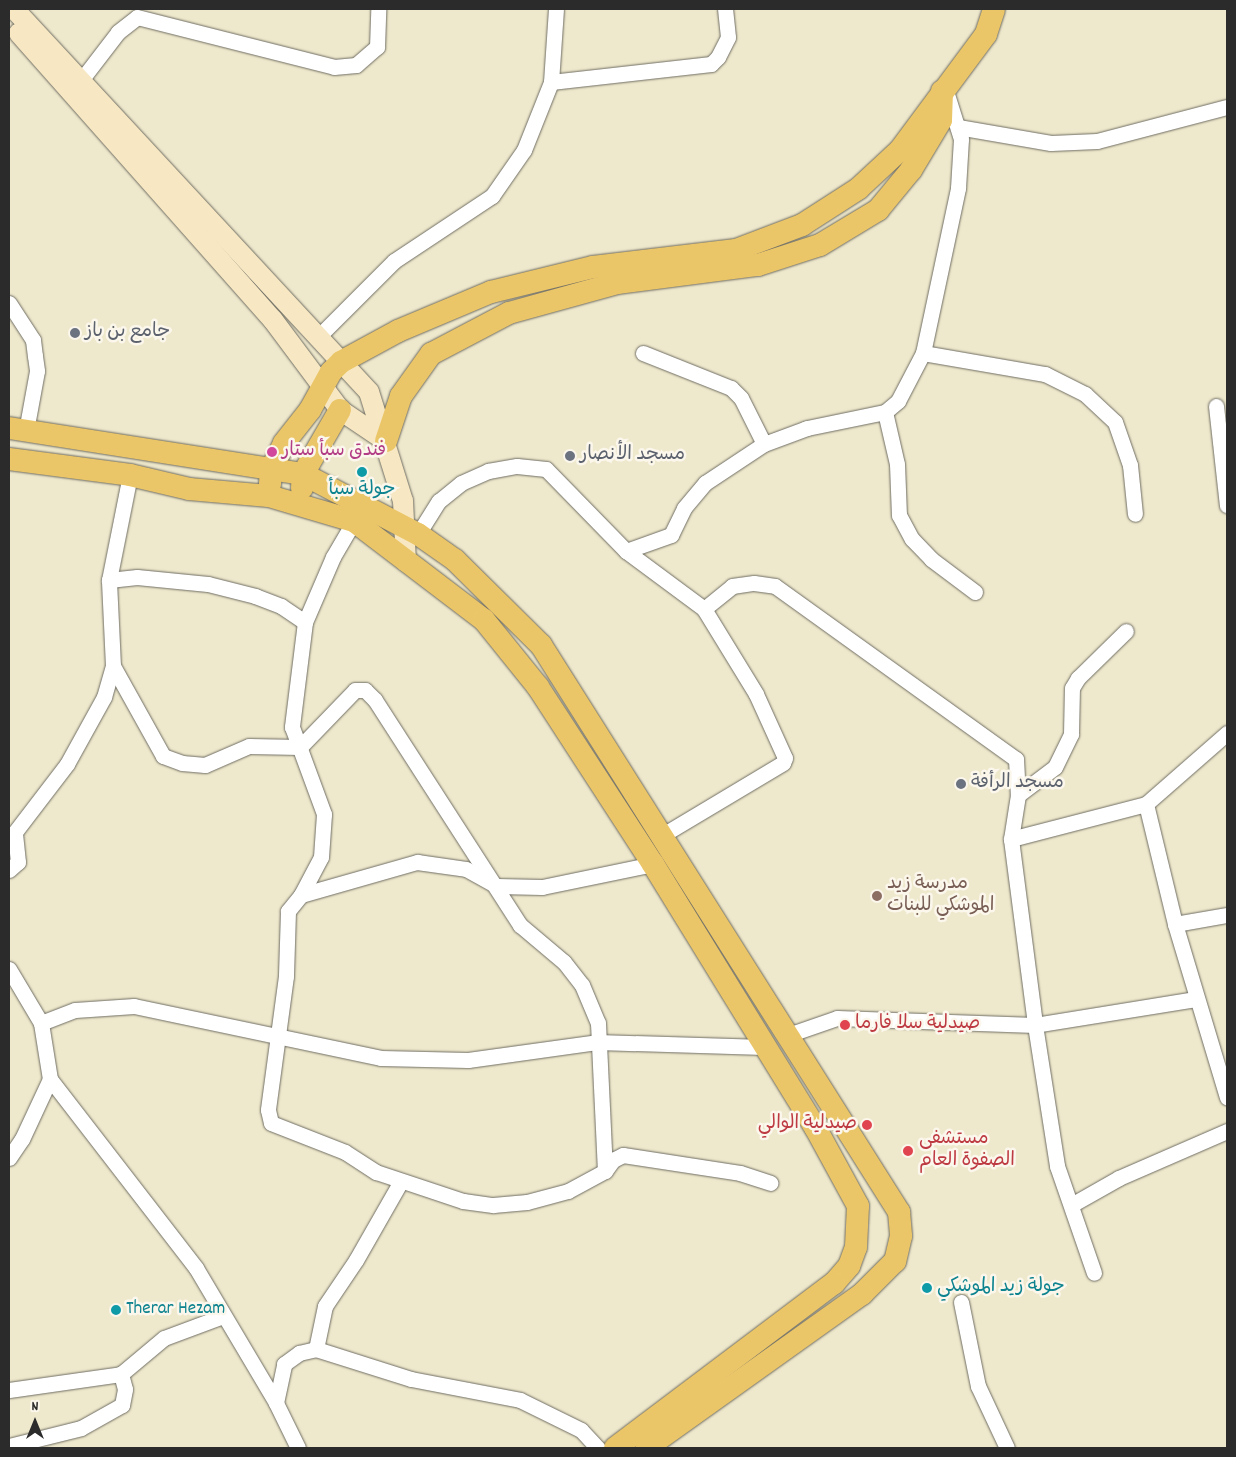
<!DOCTYPE html>
<meta charset="utf-8">
<style>
body{margin:0}
#map{position:relative;width:1236px;height:1457px;overflow:hidden;background:#eee8cc;font-family:Dekko,"Playpen Sans Arabic",sans-serif}
div>[style]{position:absolute}
.roads{filter:drop-shadow(0 0 1px #6f6d63) drop-shadow(0 0 1px #6f6d63)}
.street>*{height:15px;margin:-7.5px;padding:0 7.5px;transform-origin:7.5px;border-radius:7.5px;background:#fff}
.secondary>*{height:20px;margin:-10px;padding:0 10px;transform-origin:10px;border-radius:10px;background:#f7e8c3}
.primary>*{height:22px;margin:-11px;padding:0 11px;transform-origin:11px;border-radius:11px;background:#ebc669}
.dots>*{width:14px;height:14px;translate:-50% -50%;box-sizing:border-box;border:2px solid #fbf7ec;border-radius:50%}
span{translate:-50% -50%;white-space:nowrap;text-align:center;line-height:1.15;-webkit-text-stroke:5px #fbf7ec;paint-order:stroke}
.worship-label{font-size:19px;color:#5b616d}
.left{translate:0 -50%;text-align:left}
.hotel-label{font-size:19px;color:#b23c85}
.culture-label{font-size:19px;color:#0d838f}
.education-label{font-size:19px;color:#785e54}
.health-label{font-size:19px;color:#be3a42}
.right{translate:-100% -50%;text-align:right}
.frame{position:absolute;inset:0;border:10px solid #2b2b2b;pointer-events:none}
.north{position:absolute;left:10px;top:1397px;width:50px;height:50px;-webkit-text-stroke:4px #fbf7ec;paint-order:stroke;rotate:0deg;font-size:14px;font-weight:700;line-height:20px;text-align:center;color:#2b2b2b}
.north::after{content:'';display:block;margin:auto;width:18px;height:22px;background:#2b2b2b;clip-path:polygon(50% 0,100% 100%,50% 72%,0 100%)}
</style>
<div id="map">
<div class="roads">
<div class="street">
<div style="left:82px;top:79px;width:59px;rotate:-52.5deg"></div>
<div style="left:118px;top:32px;width:24px;rotate:-38deg"></div>
<div style="left:137px;top:17px;width:203px;rotate:14.2deg"></div>
<div style="left:334px;top:67px;width:22px;rotate:-5deg"></div>
<div style="left:356px;top:65px;width:28px;rotate:-41deg"></div>
<div style="left:377px;top:47px;width:38px;rotate:-88deg"></div>
<div style="left:551px;top:82px;width:161px;rotate:-6.4deg"></div>
<div style="left:711px;top:64px;width:10px;rotate:-45deg"></div>
<div style="left:718px;top:57px;width:22px;rotate:-63deg"></div>
<div style="left:728px;top:37px;width:28px;rotate:-96deg"></div>
<div style="left:958px;top:127px;width:94px;rotate:9.8deg"></div>
<div style="left:1051px;top:143px;width:46px;rotate:-2.5deg"></div>
<div style="left:1097px;top:141px;width:134px;rotate:-14.7deg"></div>
<div style="left:9px;top:303px;width:44px;rotate:57deg"></div>
<div style="left:33px;top:340px;width:16px;rotate:83deg"></div>
<div style="left:35px;top:356px;width:15px;rotate:82deg"></div>
<div style="left:37px;top:371px;width:61px;rotate:100.4deg"></div>
<div style="left:318px;top:337px;width:107px;rotate:-45deg"></div>
<div style="left:394px;top:261px;width:118px;rotate:-33.6deg"></div>
<div style="left:492px;top:196px;width:56px;rotate:-55.2deg"></div>
<div style="left:524px;top:150px;width:73px;rotate:-68.3deg"></div>
<div style="left:551px;top:82px;width:73px;rotate:-86.1deg"></div>
<div style="left:643px;top:353px;width:95px;rotate:21.7deg"></div>
<div style="left:731px;top:388px;width:14px;rotate:45deg"></div>
<div style="left:741px;top:398px;width:51px;rotate:63.4deg"></div>
<div style="left:923px;top:353px;width:124px;rotate:9.8deg"></div>
<div style="left:1045px;top:374px;width:45px;rotate:26.6deg"></div>
<div style="left:1085px;top:394px;width:41px;rotate:43deg"></div>
<div style="left:1115px;top:422px;width:46px;rotate:70.8deg"></div>
<div style="left:1130px;top:465px;width:49px;rotate:84.2deg"></div>
<div style="left:1216px;top:406px;width:100px;rotate:83.7deg"></div>
<div style="left:885px;top:412px;width:53px;rotate:77deg"></div>
<div style="left:897px;top:464px;width:51px;rotate:87.8deg"></div>
<div style="left:899px;top:515px;width:27px;rotate:62deg"></div>
<div style="left:912px;top:539px;width:28px;rotate:46deg"></div>
<div style="left:931px;top:559px;width:55px;rotate:36.9deg"></div>
<div style="left:354px;top:521px;width:42px;rotate:120.3deg"></div>
<div style="left:333px;top:557px;width:71px;rotate:113.3deg"></div>
<div style="left:305px;top:622px;width:106px;rotate:97.1deg"></div>
<div style="left:292px;top:727px;width:93px;rotate:69.8deg"></div>
<div style="left:324px;top:814px;width:43px;rotate:94deg"></div>
<div style="left:321px;top:857px;width:43px;rotate:117.8deg"></div>
<div style="left:301px;top:895px;width:21px;rotate:129deg"></div>
<div style="left:288px;top:911px;width:65px;rotate:91.8deg"></div>
<div style="left:286px;top:976px;width:135px;rotate:97.7deg"></div>
<div style="left:268px;top:1110px;width:13px;rotate:77deg"></div>
<div style="left:271px;top:1123px;width:79px;rotate:21.4deg"></div>
<div style="left:345px;top:1152px;width:37px;rotate:33deg"></div>
<div style="left:376px;top:1172px;width:92px;rotate:18.4deg"></div>
<div style="left:463px;top:1201px;width:30px;rotate:8deg"></div>
<div style="left:493px;top:1205px;width:34px;rotate:-5deg"></div>
<div style="left:527px;top:1202px;width:42px;rotate:-15deg"></div>
<div style="left:568px;top:1191px;width:42px;rotate:-28.4deg"></div>
<div style="left:605px;top:1171px;width:14px;rotate:-54deg"></div>
<div style="left:613px;top:1160px;width:11px;rotate:-27deg"></div>
<div style="left:623px;top:1155px;width:118px;rotate:8.7deg"></div>
<div style="left:740px;top:1173px;width:32px;rotate:18deg"></div>
<div style="left:418px;top:534px;width:39px;rotate:-58deg"></div>
<div style="left:439px;top:501px;width:28px;rotate:-39deg"></div>
<div style="left:461px;top:483px;width:30px;rotate:-24deg"></div>
<div style="left:488px;top:471px;width:29px;rotate:-10deg"></div>
<div style="left:517px;top:466px;width:29px;rotate:6deg"></div>
<div style="left:546px;top:469px;width:115px;rotate:45.7deg"></div>
<div style="left:626px;top:551px;width:97px;rotate:36.6deg"></div>
<div style="left:704px;top:609px;width:100px;rotate:58.5deg"></div>
<div style="left:756px;top:694px;width:70px;rotate:65.6deg"></div>
<div style="left:785px;top:758px;width:5px;rotate:112deg"></div>
<div style="left:783px;top:763px;width:142px;rotate:149.1deg"></div>
<div style="left:626px;top:551px;width:48px;rotate:-19.6deg"></div>
<div style="left:671px;top:535px;width:30px;rotate:-64deg"></div>
<div style="left:684px;top:508px;width:33px;rotate:-50deg"></div>
<div style="left:705px;top:483px;width:71px;rotate:-33.5deg"></div>
<div style="left:764px;top:444px;width:46px;rotate:-20.4deg"></div>
<div style="left:807px;top:428px;width:80px;rotate:-11.6deg"></div>
<div style="left:885px;top:412px;width:17px;rotate:-40deg"></div>
<div style="left:898px;top:401px;width:54px;rotate:-62.5deg"></div>
<div style="left:923px;top:353px;width:169px;rotate:-78deg"></div>
<div style="left:958px;top:188px;width:49px;rotate:-86.5deg"></div>
<div style="left:961px;top:139px;width:50px;rotate:-107.4deg"></div>
<div style="left:109px;top:580px;width:28px;rotate:-6deg"></div>
<div style="left:137px;top:577px;width:71px;rotate:5.6deg"></div>
<div style="left:208px;top:584px;width:49px;rotate:14.3deg"></div>
<div style="left:255px;top:596px;width:28px;rotate:21deg"></div>
<div style="left:281px;top:606px;width:29px;rotate:34deg"></div>
<div style="left:704px;top:609px;width:36px;rotate:-39deg"></div>
<div style="left:732px;top:586px;width:22px;rotate:-8deg"></div>
<div style="left:754px;top:583px;width:21px;rotate:8deg"></div>
<div style="left:775px;top:586px;width:297px;rotate:35.7deg"></div>
<div style="left:1016px;top:759px;width:36px;rotate:87deg"></div>
<div style="left:1018px;top:795px;width:45px;rotate:99deg"></div>
<div style="left:1011px;top:839px;width:188px;rotate:82.6deg"></div>
<div style="left:1035px;top:1025px;width:143px;rotate:81.1deg"></div>
<div style="left:1057px;top:1166px;width:113px;rotate:70.9deg"></div>
<div style="left:113px;top:666px;width:103px;rotate:60.9deg"></div>
<div style="left:163px;top:756px;width:20px;rotate:20deg"></div>
<div style="left:182px;top:763px;width:23px;rotate:5deg"></div>
<div style="left:205px;top:765px;width:48px;rotate:-23.4deg"></div>
<div style="left:249px;top:746px;width:51px;rotate:1.1deg"></div>
<div style="left:300px;top:747px;width:79px;rotate:-46deg"></div>
<div style="left:355px;top:690px;width:10px"></div>
<div style="left:365px;top:690px;width:14px;rotate:45deg"></div>
<div style="left:375px;top:700px;width:268px;rotate:57.2deg"></div>
<div style="left:520px;top:925px;width:57px;rotate:40.1deg"></div>
<div style="left:564px;top:962px;width:29px;rotate:52deg"></div>
<div style="left:582px;top:985px;width:41px;rotate:67.2deg"></div>
<div style="left:598px;top:1023px;width:148px;rotate:87.3deg"></div>
<div style="left:1018px;top:795px;width:46px;rotate:-37.1deg"></div>
<div style="left:1055px;top:767px;width:37px;rotate:-64deg"></div>
<div style="left:1071px;top:734px;width:46px;rotate:-88.8deg"></div>
<div style="left:1072px;top:688px;width:12px;rotate:-59deg"></div>
<div style="left:1078px;top:678px;width:67px;rotate:-44.4deg"></div>
<div style="left:1146px;top:804px;width:123px;rotate:76.4deg"></div>
<div style="left:1175px;top:924px;width:181px;rotate:73.3deg"></div>
<div style="left:1011px;top:839px;width:139px;rotate:-14.5deg"></div>
<div style="left:1146px;top:804px;width:108px;rotate:-41.2deg"></div>
<div style="left:9px;top:870px;width:12px;rotate:-42deg"></div>
<div style="left:18px;top:862px;width:30px;rotate:-96deg"></div>
<div style="left:15px;top:832px;width:86px;rotate:-52.6deg"></div>
<div style="left:67px;top:764px;width:77px;rotate:-61.1deg"></div>
<div style="left:104px;top:697px;width:32px;rotate:-74deg"></div>
<div style="left:113px;top:666px;width:86px;rotate:-92.7deg"></div>
<div style="left:109px;top:580px;width:107px;rotate:-78.7deg"></div>
<div style="left:301px;top:895px;width:121px;rotate:-15.9deg"></div>
<div style="left:417px;top:862px;width:49px;rotate:8.1deg"></div>
<div style="left:466px;top:869px;width:35px;rotate:29deg"></div>
<div style="left:497px;top:886px;width:45px;rotate:1.3deg"></div>
<div style="left:542px;top:887px;width:113px;rotate:-11.7deg"></div>
<div style="left:1175px;top:924px;width:53px;rotate:-9.8deg"></div>
<div style="left:9px;top:969px;width:63px;rotate:59.3deg"></div>
<div style="left:41px;top:1023px;width:57px;rotate:80.9deg"></div>
<div style="left:50px;top:1079px;width:239px;rotate:52.3deg"></div>
<div style="left:196px;top:1268px;width:157px;rotate:59.3deg"></div>
<div style="left:276px;top:1403px;width:50px;rotate:63.9deg"></div>
<div style="left:41px;top:1023px;width:36px;rotate:-21deg"></div>
<div style="left:75px;top:1010px;width:59px;rotate:-3.9deg"></div>
<div style="left:134px;top:1006px;width:252px;rotate:11.9deg"></div>
<div style="left:381px;top:1058px;width:87px;rotate:1.3deg"></div>
<div style="left:468px;top:1060px;width:130px;rotate:-7.9deg"></div>
<div style="left:597px;top:1042px;width:167px;rotate:1.7deg"></div>
<div style="left:785px;top:1036px;width:55px;rotate:-19.1deg"></div>
<div style="left:837px;top:1018px;width:198px;rotate:2deg"></div>
<div style="left:1035px;top:1025px;width:163px;rotate:-9.2deg"></div>
<div style="left:9px;top:1158px;width:23px;rotate:-56deg"></div>
<div style="left:22px;top:1139px;width:66px;rotate:-65deg"></div>
<div style="left:1073px;top:1204px;width:53px;rotate:-29.5deg"></div>
<div style="left:1119px;top:1178px;width:118px;rotate:-23.5deg"></div>
<div style="left:961px;top:1302px;width:86px;rotate:78.6deg"></div>
<div style="left:978px;top:1386px;width:68px;rotate:64.9deg"></div>
<div style="left:316px;top:1349px;width:100px;rotate:17.5deg"></div>
<div style="left:411px;top:1379px;width:111px;rotate:10.9deg"></div>
<div style="left:520px;top:1400px;width:68px;rotate:26.2deg"></div>
<div style="left:581px;top:1430px;width:25px;rotate:47deg"></div>
<div style="left:9px;top:1390px;width:113px;rotate:-8.1deg"></div>
<div style="left:276px;top:1403px;width:40px;rotate:-78deg"></div>
<div style="left:284px;top:1364px;width:19px;rotate:-36deg"></div>
<div style="left:299px;top:1353px;width:17px;rotate:-13deg"></div>
<div style="left:316px;top:1349px;width:44px;rotate:-78.2deg"></div>
<div style="left:325px;top:1306px;width:55px;rotate:-56deg"></div>
<div style="left:356px;top:1260px;width:91px;rotate:-60.3deg"></div>
<div style="left:9px;top:1446px;width:74px;rotate:-14deg"></div>
<div style="left:81px;top:1428px;width:47px;rotate:-29.3deg"></div>
<div style="left:122px;top:1405px;width:16px;rotate:-79deg"></div>
<div style="left:125px;top:1389px;width:16px;rotate:-105deg"></div>
<div style="left:121px;top:1374px;width:56px;rotate:-39.9deg"></div>
<div style="left:164px;top:1338px;width:63px;rotate:-20.4deg"></div>
</div>
<div class="secondary">
<div style="left:14px;top:9px;width:522px;rotate:47.17deg"></div>
<div style="left:369px;top:392px;width:114px;rotate:72.7deg"></div>
<div style="left:403px;top:501px;width:61px;rotate:87.2deg"></div>
<div style="left:19px;top:33px;width:383px;rotate:48.5deg"></div>
<div style="left:273px;top:320px;width:112px;rotate:53.3deg"></div>
<div style="left:340px;top:410px;width:55px;rotate:34deg"></div>
</div>
<div class="primary">
<div style="left:9px;top:428px;width:298px;rotate:8.9deg"></div>
<div style="left:303px;top:474px;width:130px;rotate:27.6deg"></div>
<div style="left:418px;top:534px;width:45px;rotate:35.1deg"></div>
<div style="left:455px;top:560px;width:121px;rotate:44.7deg"></div>
<div style="left:541px;top:645px;width:671px;rotate:57.73deg"></div>
<div style="left:899px;top:1212px;width:24px;rotate:85deg"></div>
<div style="left:901px;top:1236px;width:26px;rotate:103deg"></div>
<div style="left:895px;top:1261px;width:47px;rotate:135deg"></div>
<div style="left:862px;top:1294px;width:265px;rotate:144.5deg"></div>
<div style="left:386px;top:441px;width:47px;rotate:-71.6deg"></div>
<div style="left:401px;top:396px;width:52px;rotate:-54.5deg"></div>
<div style="left:431px;top:354px;width:88px;rotate:-27.7deg"></div>
<div style="left:509px;top:313px;width:112px;rotate:-15.5deg"></div>
<div style="left:617px;top:283px;width:142px;rotate:-7.3deg"></div>
<div style="left:758px;top:265px;width:65px;rotate:-17.9deg"></div>
<div style="left:820px;top:245px;width:68px;rotate:-31.1deg"></div>
<div style="left:878px;top:210px;width:52px;rotate:-50.5deg"></div>
<div style="left:911px;top:170px;width:58px;rotate:-59deg"></div>
<div style="left:941px;top:120px;width:29px;rotate:-88deg"></div>
<div style="left:9px;top:459px;width:122px;rotate:7.5deg"></div>
<div style="left:130px;top:475px;width:61px;rotate:13.3deg"></div>
<div style="left:189px;top:489px;width:80px;rotate:5deg"></div>
<div style="left:269px;top:496px;width:89px;rotate:16.4deg"></div>
<div style="left:354px;top:521px;width:163px;rotate:37.3deg"></div>
<div style="left:484px;top:620px;width:86px;rotate:51.1deg"></div>
<div style="left:538px;top:687px;width:211px;rotate:57deg"></div>
<div style="left:653px;top:864px;width:309px;rotate:58.4deg"></div>
<div style="left:815px;top:1127px;width:90px;rotate:61.4deg"></div>
<div style="left:858px;top:1206px;width:41px;rotate:92.8deg"></div>
<div style="left:856px;top:1247px;width:20px;rotate:110deg"></div>
<div style="left:849px;top:1266px;width:23px;rotate:131deg"></div>
<div style="left:834px;top:1283px;width:274px;rotate:143deg"></div>
<div style="left:270px;top:484px;width:14px;rotate:-86deg"></div>
<div style="left:271px;top:470px;width:30px;rotate:-64deg"></div>
<div style="left:284px;top:443px;width:42px;rotate:-51.8deg"></div>
<div style="left:310px;top:410px;width:43px;rotate:-61.1deg"></div>
<div style="left:331px;top:372px;width:14px;rotate:-45deg"></div>
<div style="left:341px;top:362px;width:65px;rotate:-28.5deg"></div>
<div style="left:398px;top:331px;width:101px;rotate:-22.8deg"></div>
<div style="left:491px;top:292px;width:105px;rotate:-13.8deg"></div>
<div style="left:593px;top:267px;width:144px;rotate:-6.8deg"></div>
<div style="left:736px;top:250px;width:71px;rotate:-20.7deg"></div>
<div style="left:802px;top:225px;width:67px;rotate:-32.7deg"></div>
<div style="left:858px;top:189px;width:57px;rotate:-42.9deg"></div>
<div style="left:900px;top:150px;width:144px;rotate:-53.4deg"></div>
<div style="left:986px;top:34px;width:26px;rotate:-72deg"></div>
<div style="left:302px;top:488px;width:14px;rotate:-86deg"></div>
<div style="left:303px;top:474px;width:74px;rotate:-60deg"></div>
</div>
</div>
<div class="dots">
<div style="left:75px;top:333px;background:#6b7280"></div>
<div style="left:272px;top:452px;background:#d1479c"></div>
<div style="left:570px;top:456px;background:#6b7280"></div>
<div style="left:362px;top:472px;background:#0f9aa8"></div>
<div style="left:961px;top:784px;background:#6b7280"></div>
<div style="left:877px;top:896px;background:#8d6e63"></div>
<div style="left:845px;top:1025px;background:#e0444e"></div>
<div style="left:867px;top:1125px;background:#e0444e"></div>
<div style="left:908px;top:1151px;background:#e0444e"></div>
<div style="left:927px;top:1288px;background:#0f9aa8"></div>
<div style="left:116px;top:1310px;background:#0f9aa8"></div>
</div>
<div class="worship-label">
<span class="left" style="left:85px;top:333px">جامع بن باز</span>
<span class="left" style="left:580px;top:456px">مسجد الأنصار</span>
<span class="left" style="left:971px;top:784px">مسجد الرأفة</span>
</div>
<div class="hotel-label">
<span class="left" style="left:282px;top:452px">فندق سبأ ستار</span>
</div>
<div class="culture-label">
<span style="left:362px;top:491px">جولة سبأ</span>
<span class="left" style="left:937px;top:1288px">جولة زيد الموشكي</span>
<span class="left" style="left:126px;top:1310px">Therar Hezam</span>
</div>
<div class="education-label">
<span class="left" style="left:887px;top:896px">مدرسة زيد<br>الموشكي للبنات</span>
</div>
<div class="health-label">
<span class="left" style="left:855px;top:1025px">صيدلية سلا فارما</span>
<span class="right" style="left:857px;top:1125px">صيدلية الوالي</span>
<span class="left" style="left:919px;top:1151px">مستشفى<br>الصفوة العام</span>
</div>
<div class="frame"></div>
<div class="north">N</div>
</div>
